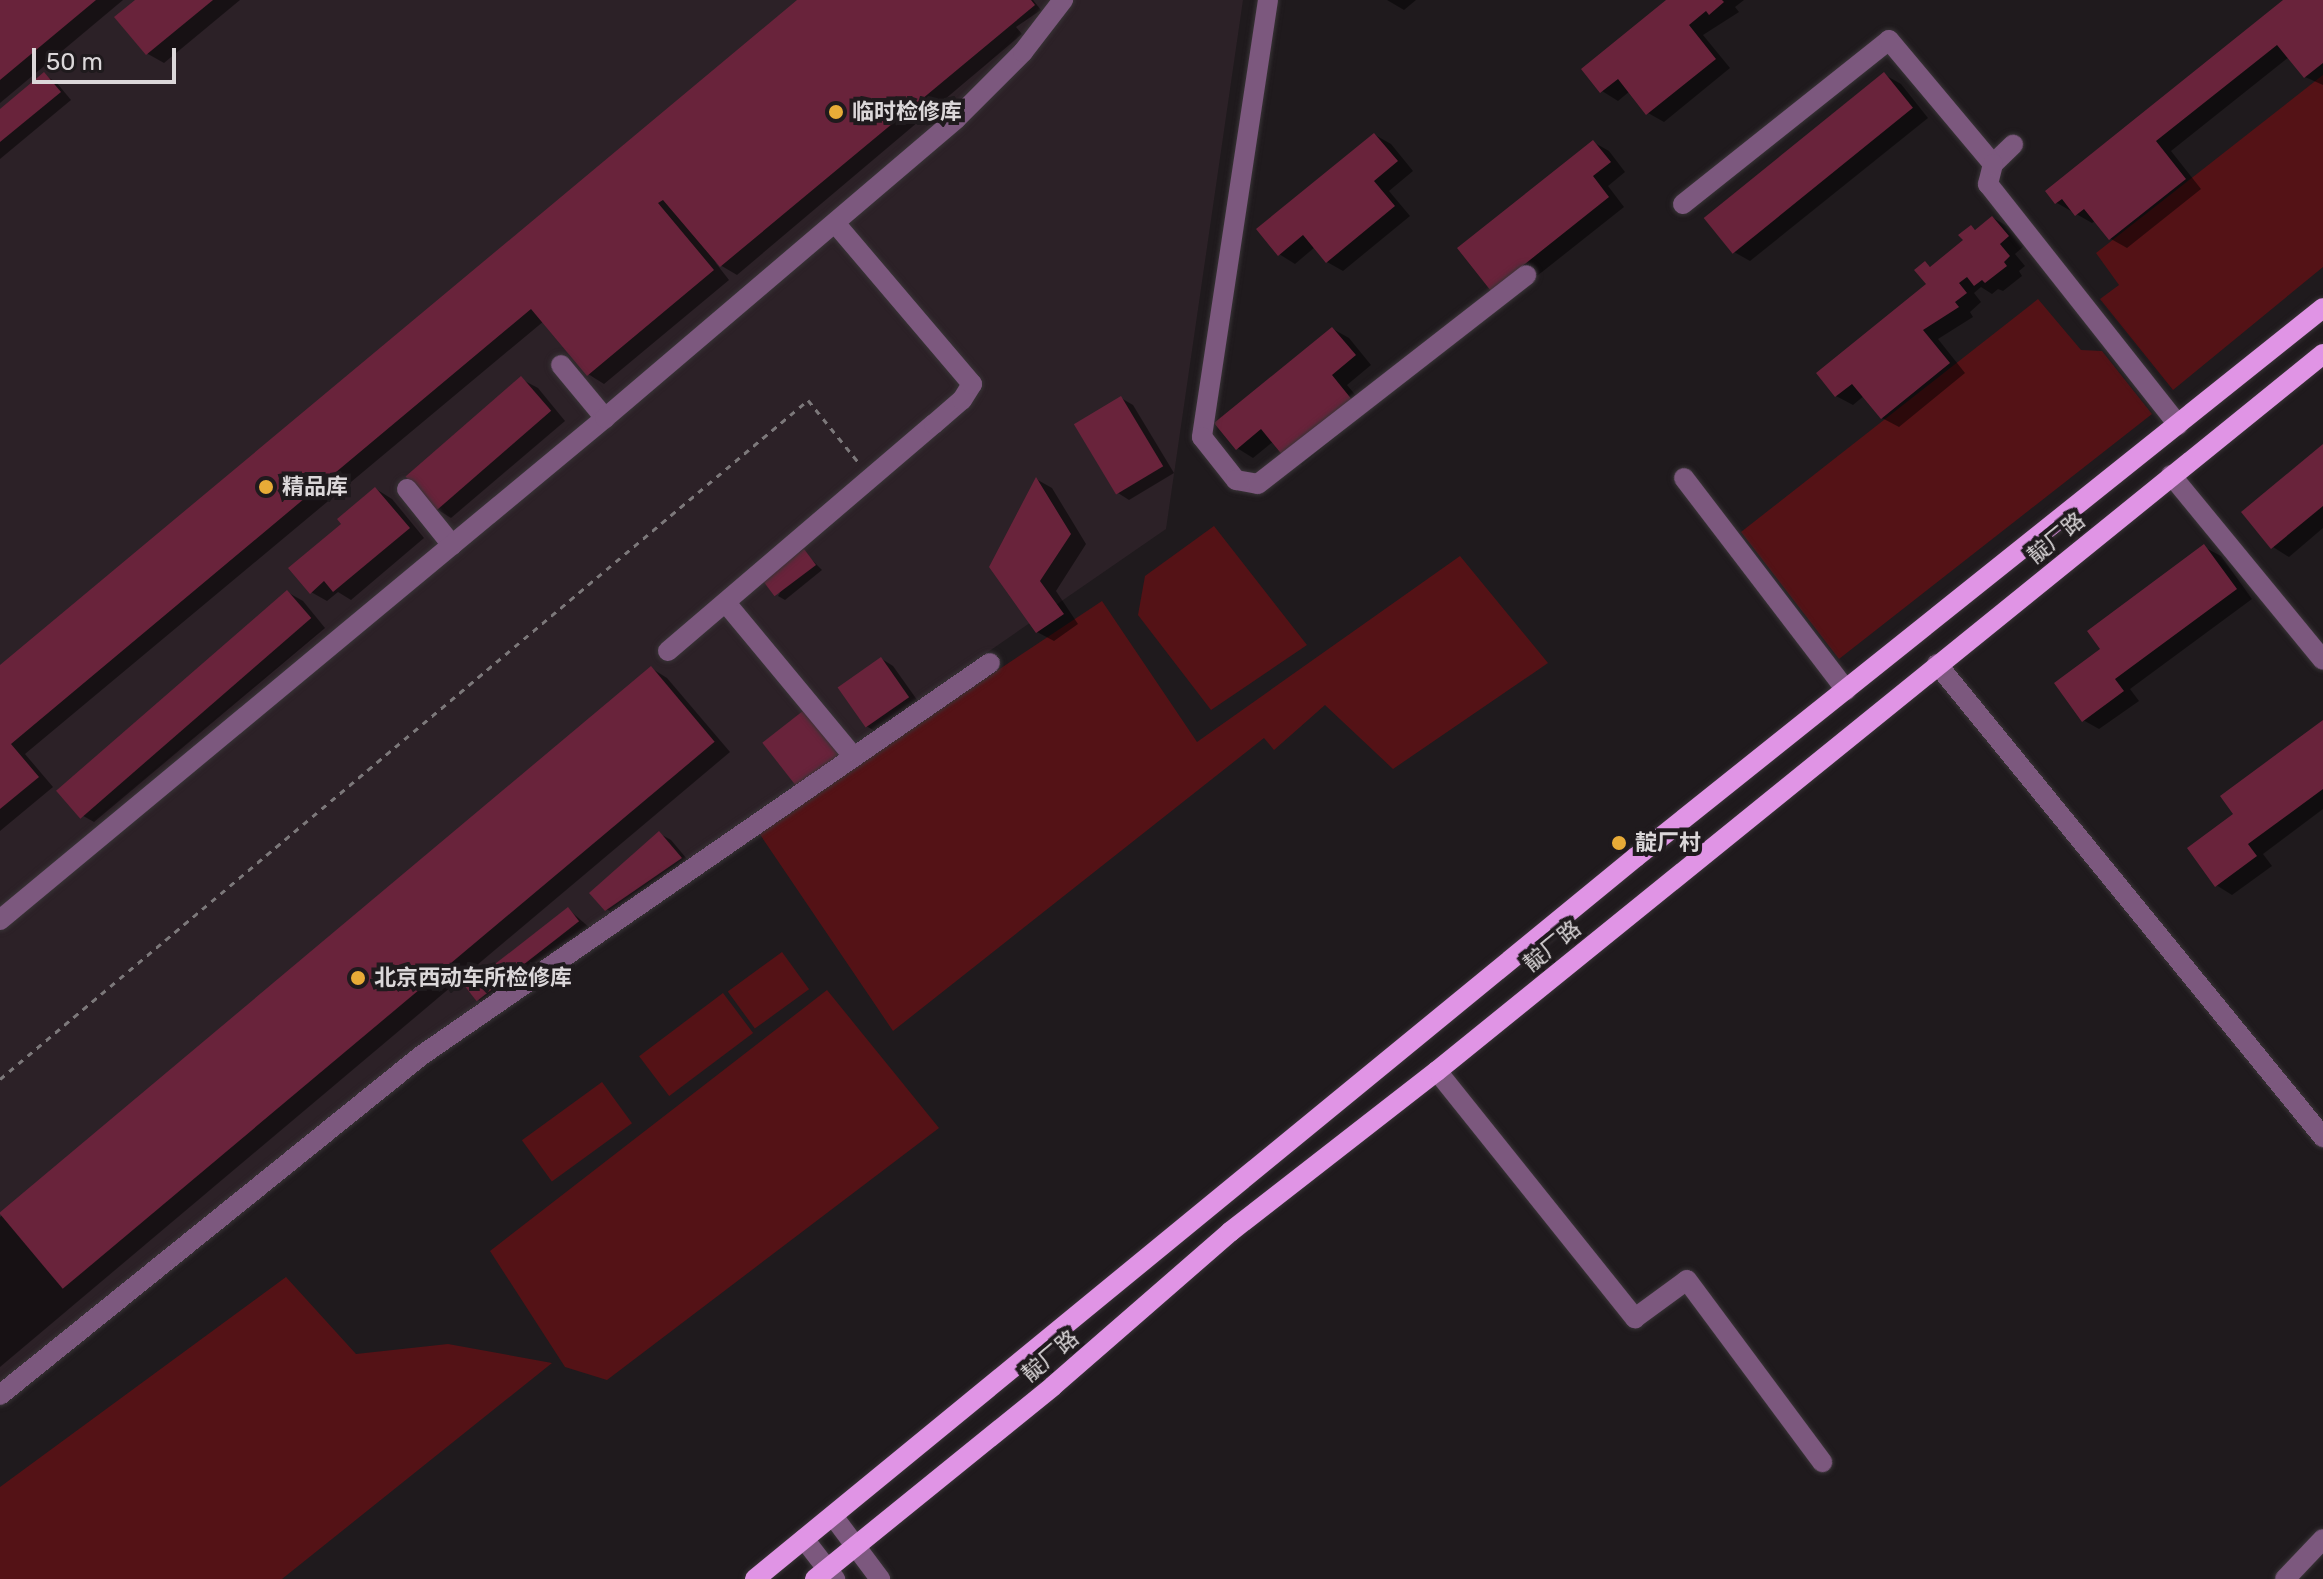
<!DOCTYPE html>
<meta charset="utf-8">
<style>
body{margin:0}
#map{position:relative;width:2323px;height:1579px;overflow:hidden;background:#1f1a1d;font-family:Rubik,"Noto Sans SC",sans-serif}
div>[style]{position:absolute}
.built>*{inset:0;background:#2c2127}
.green>*{inset:0;background:#541216;transform-origin:0 0}
.shadow>*{inset:0;background:#0007}
.building>*{inset:0;background:#69233b;transform-origin:0 0}
.path>*{height:3px;margin-top:-1.5px;transform-origin:0;background:repeating-linear-gradient(90deg,#7c787a 0 6px,transparent 0 12px)}
.roads{filter:drop-shadow(0 0 2px #393437) drop-shadow(0 0 2px #393437)}
.minor>*{height:20px;margin:-10px;padding:0 10px;transform-origin:10px;border-radius:10px;background:#7c587e}
.major>*{height:20px;margin:-10px;padding:0 10px;transform-origin:10px;border-radius:10px;background:#e094e5}
.dots>*{width:22px;height:22px;translate:-50% -50%;box-sizing:border-box;border:4px solid #1f1a1d;border-radius:50%}
span{translate:-50% -50%;white-space:nowrap;text-align:center;line-height:1.15;-webkit-text-stroke:8px #1f1a1d;paint-order:stroke}
.poi-label{font-size:22px;color:#dbd7d9;font-weight:700}
.left{translate:0 -50%;text-align:left}
.street-label{font-size:22px;color:#dbd7d9}
.scale{position:absolute;left:32px;top:48px;width:144px;height:36px;box-sizing:border-box;border:4px solid #dbd7d9;border-top:0;padding-left:10px;font-size:24px;line-height:28px;white-space:nowrap;color:#dbd7d9;-webkit-text-stroke:6px #1f1a1d;paint-order:stroke}
</style>
<div id="map">
<div class="built">
<div style="clip-path:polygon(0 0,1243px 0,1166px 529px,427px 1039px,0 1400px)"></div>
</div>
<div class="green">
<div style="clip-path:polygon(2323px 75px,2323px 267px,2173px 390px,2100px 299px,2119px 285px,2096px 253px)"></div>
<div style="clip-path:polygon(2038px 299px,2081px 350px,2102px 351px,2152px 414px,1839px 659px,1741px 532px)"></div>
<div style="clip-path:polygon(1214px 526px,1307px 645px,1211px 710px,1138px 615px,1145px 576px)"></div>
<div style="clip-path:polygon(1460px 556px,1548px 663px,1393px 769px,1325px 705px,1274px 750px,1264px 738px,893px 1031px,757px 830px,1102px 601px,1197px 742px)"></div>
<div style="left:782px;top:952px;width:46px;height:67px;rotate:54deg"></div>
<div style="clip-path:polygon(827px 990px,939px 1128px,607px 1380px,565px 1367px,490px 1251px)"></div>
<div style="left:723px;top:993px;width:50px;height:105px;rotate:53deg"></div>
<div style="left:602px;top:1082px;width:51px;height:99px;rotate:54deg"></div>
<div style="clip-path:polygon(286px 1277px,356px 1354px,448px 1344px,552px 1363px,282px 1579px,0 1579px,0 1487px)"></div>
</div>
<div class="shadow">
<div style="clip-path:polygon(0 0,123px 0,0 103px)"></div>
<div style="clip-path:polygon(138px 0,240px 0,164px 63px,148px 54px,117px 17px)"></div>
<div style="clip-path:polygon(800px 0,1033px 0,1041px 10px,1016px 27px,1022px 34px,737px 275px,715px 262px,729px 280px,604px 384px,588px 374px,544px 321px,25px 754px,53px 787px,0 831px,0 668px)"></div>
<div style="clip-path:polygon(1387px 0,1416px 0,1404px 10px)"></div>
<div style="clip-path:polygon(1669px 0,1744px 0,1735px 7px,1739px 12px,1703px 35px,1730px 68px,1664px 122px,1648px 113px,1630px 91px,1618px 101px,1602px 91px)"></div>
<div style="clip-path:polygon(2286px 0,2323px 0,2323px 85px,2305px 77px,2289px 57px,2171px 151px,2201px 189px,2127px 248px,2111px 239px,2096px 220px,2092px 223px,2057px 203px,2048px 191px)"></div>
<div style="clip-path:polygon(44px 75px,56px 82px,71px 100px,0 159px,0 111px)"></div>
<div style="clip-path:polygon(1885px 75px,1901px 84px,1928px 118px,1750px 261px,1734px 252px)"></div>
<div style="clip-path:polygon(1375px 135px,1391px 144px,1413px 171px,1389px 191px,1410px 216px,1343px 271px,1327px 262px,1315px 247px,1295px 264px,1279px 254px)"></div>
<div style="clip-path:polygon(1593px 142px,1609px 151px,1625px 172px,1608px 186px,1624px 207px,1508px 299px,1492px 290px)"></div>
<div style="clip-path:polygon(1993px 218px,2009px 227px,2024px 246px,2015px 254px,2025px 266px,2019px 271px,2022px 276px,2003px 291px,1998px 289px,1992px 294px,1981px 287px,1974px 293px,1981px 302px,1970px 312px,1973px 317px,1938px 339px,1965px 373px,1899px 427px,1882px 418px,1865px 395px,1853px 405px,1836px 396px,1819px 374px,1929px 284px,1925px 263px,1932px 268px,1965px 240px,1971px 227px,1977px 231px)"></div>
<div style="clip-path:polygon(1333px 329px,1349px 338px,1371px 365px,1347px 385px,1368px 410px,1302px 465px,1286px 456px,1274px 441px,1253px 458px,1237px 448px)"></div>
<div style="clip-path:polygon(521px 379px,538px 388px,565px 421px,451px 518px,435px 508px)"></div>
<div style="clip-path:polygon(1121px 398px,1133px 405px,1174px 473px,1129px 500px,1118px 493px)"></div>
<div style="clip-path:polygon(2323px 447px,2323px 528px,2289px 557px,2273px 547px)"></div>
<div style="clip-path:polygon(1036px 479px,1052px 488px,1086px 544px,1056px 591px,1078px 624px,1054px 641px,1037px 632px)"></div>
<div style="clip-path:polygon(376px 489px,392px 499px,424px 538px,351px 600px,338px 592px,327px 601px,311px 592px,343px 524px)"></div>
<div style="clip-path:polygon(2204px 547px,2221px 556px,2252px 599px,2130px 689px,2139px 701px,2099px 729px,2083px 720px,2103px 649px)"></div>
<div style="clip-path:polygon(804px 552px,822px 570px,785px 600px,778px 596px)"></div>
<div style="clip-path:polygon(287px 592px,303px 601px,325px 628px,94px 822px,78px 813px)"></div>
<div style="clip-path:polygon(882px 659px,893px 666px,920px 704px,878px 733px,866px 726px)"></div>
<div style="clip-path:polygon(651px 668px,667px 678px,730px 752px,0 1367px,0 1217px)"></div>
<div style="clip-path:polygon(2323px 722px,2323px 809px,2263px 854px,2272px 866px,2232px 895px,2216px 885px,2236px 814px)"></div>
<div style="clip-path:polygon(660px 834px,671px 840px,692px 865px,618px 916px,606px 909px)"></div>
<div style="clip-path:polygon(568px 909px,590px 928px,490px 1007px,478px 1000px)"></div>
</div>
<div class="building">
<div style="clip-path:polygon(0 0,96px 0,0 80px)"></div>
<div style="clip-path:polygon(135px 0,213px 0,146px 55px,114px 17px)"></div>
<div style="clip-path:polygon(797px 0,1031px 0,1035px 5px,720px 267px,663px 200px,658px 203px,714px 270px,587px 376px,531px 309px,11px 744px,39px 777px,0 809px,0 665px)"></div>
<div style="clip-path:polygon(1666px 0,1722px 0,1724px 2px,1709px 15px,1706px 11px,1689px 25px,1716px 59px,1646px 115px,1618px 79px,1600px 93px,1581px 69px)"></div>
<div style="clip-path:polygon(2283px 0,2323px 0,2323px 63px,2304px 78px,2277px 45px,2156px 141px,2186px 179px,2109px 240px,2084px 209px,2075px 216px,2062px 199px,2055px 204px,2045px 191px)"></div>
<div style="clip-path:polygon(44px 72px,61px 92px,0 142px,0 109px)"></div>
<div style="left:1884px;top:72px;width:46px;height:232px;rotate:51deg"></div>
<div style="clip-path:polygon(1374px 133px,1398px 161px,1374px 181px,1395px 206px,1326px 263px,1303px 235px,1278px 256px,1256px 229px)"></div>
<div style="clip-path:polygon(1593px 140px,1611px 162px,1593px 176px,1609px 197px,1491px 291px,1457px 248px)"></div>
<div style="clip-path:polygon(1992px 216px,2009px 236px,2000px 244px,2010px 256px,2004px 262px,2007px 266px,1985px 283px,1982px 280px,1974px 286px,1967px 277px,1959px 283px,1967px 293px,1955px 302px,1959px 307px,1923px 330px,1950px 363px,1881px 419px,1852px 384px,1835px 397px,1816px 373px,1926px 284px,1914px 270px,1925px 261px,1930px 267px,1963px 240px,1958px 235px,1971px 225px,1975px 230px)"></div>
<div style="clip-path:polygon(1332px 327px,1356px 355px,1332px 375px,1353px 401px,1284px 457px,1261px 429px,1236px 450px,1214px 423px)"></div>
<div style="left:521px;top:376px;width:46px;height:153px;rotate:49deg"></div>
<div style="left:1121px;top:396px;width:82px;height:55px;rotate:59deg"></div>
<div style="clip-path:polygon(2323px 444px,2323px 506px,2271px 549px,2241px 512px)"></div>
<div style="clip-path:polygon(1036px 477px,1071px 534px,1040px 581px,1064px 614px,1036px 633px,989px 567px)"></div>
<div style="clip-path:polygon(375px 487px,410px 528px,333px 592px,324px 581px,310px 594px,288px 568px,341px 524px,337px 519px)"></div>
<div style="clip-path:polygon(2204px 544px,2237px 589px,2115px 679px,2124px 691px,2082px 722px,2054px 683px,2100px 649px,2087px 631px)"></div>
<div style="left:804px;top:549px;width:20px;height:52px;rotate:53deg"></div>
<div style="left:287px;top:590px;width:37px;height:306px;rotate:49deg"></div>
<div style="left:881px;top:657px;width:49px;height:53px;rotate:55deg"></div>
<div style="left:651px;top:666px;width:99px;height:851px;rotate:50deg"></div>
<div style="left:808px;top:707px;width:63px;height:58px;rotate:52deg"></div>
<div style="clip-path:polygon(2323px 720px,2323px 789px,2248px 844px,2257px 856px,2215px 887px,2187px 848px,2233px 814px,2220px 796px)"></div>
<div style="clip-path:polygon(659px 831px,682px 858px,605px 911px,589px 893px)"></div>
<div style="left:568px;top:907px;width:18px;height:130px;rotate:52deg"></div>
</div>
<div class="path">
<div style="left:0;top:1079px;width:1055px;rotate:-40.04deg"></div>
<div style="left:808px;top:400px;width:81px;rotate:51deg"></div>
</div>
<div class="roads">
<div class="minor">
<div style="left:1268px;top:0;width:442px;rotate:98.6deg"></div>
<div style="left:1202px;top:437px;width:55px;rotate:51.7deg"></div>
<div style="left:1236px;top:480px;width:22px;rotate:10deg"></div>
<div style="left:1258px;top:484px;width:340px;rotate:-37.9deg"></div>
<div style="left:1993px;top:164px;width:28px;rotate:-44deg"></div>
<div style="left:1683px;top:204px;width:263px;rotate:-38.5deg"></div>
<div style="left:1889px;top:40px;width:162px;rotate:50deg"></div>
<div style="left:1993px;top:164px;width:21px;rotate:104deg"></div>
<div style="left:1988px;top:184px;width:307px;rotate:51.7deg"></div>
<div style="left:561px;top:365px;width:69px;rotate:50.3deg"></div>
<div style="left:2171px;top:475px;width:239px;rotate:50.6deg"></div>
<div style="left:1684px;top:478px;width:267px;rotate:52.6deg"></div>
<div style="left:407px;top:489px;width:72px;rotate:51.2deg"></div>
<div style="left:726px;top:603px;width:199px;rotate:50.3deg"></div>
<div style="left:668px;top:651px;width:350px;rotate:-40.5deg"></div>
<div style="left:934px;top:424px;width:37px;rotate:-41deg"></div>
<div style="left:962px;top:400px;width:19px;rotate:-58deg"></div>
<div style="left:972px;top:384px;width:211px;rotate:-130.4deg"></div>
<div style="left:1937px;top:664px;width:611px;rotate:50.78deg"></div>
<div style="left:0;top:920px;width:786px;rotate:-39.68deg"></div>
<div style="left:605px;top:418px;width:461px;rotate:-40.4deg"></div>
<div style="left:956px;top:119px;width:95px;rotate:-45deg"></div>
<div style="left:1023px;top:52px;width:66px;rotate:-52.4deg"></div>
<div style="left:1437px;top:1071px;width:317px;rotate:51.3deg"></div>
<div style="left:1635px;top:1318px;width:64px;rotate:-36.2deg"></div>
<div style="left:1687px;top:1280px;width:227px;rotate:53.4deg"></div>
<div style="left:0;top:1395px;width:542px;rotate:-38.86deg"></div>
<div style="left:422px;top:1055px;width:690px;rotate:-34.61deg"></div>
<div style="left:833px;top:1516px;width:79px;rotate:53.3deg"></div>
<div style="left:804px;top:1539px;width:51px;rotate:52.2deg"></div>
<div style="left:2285px;top:1579px;width:55px;rotate:-46.5deg"></div>
</div>
<div class="major">
<div style="left:755px;top:1579px;width:1139px;rotate:-39.34deg"></div>
<div style="left:1636px;top:857px;width:879px;rotate:-38.63deg"></div>
<div style="left:815px;top:1579px;width:306px;rotate:-39deg"></div>
<div style="left:1053px;top:1386px;width:235px;rotate:-41deg"></div>
<div style="left:1230px;top:1232px;width:262px;rotate:-37.9deg"></div>
<div style="left:1437px;top:1071px;width:1140px;rotate:-38.98deg"></div>
</div>
</div>
<div class="dots">
<div style="left:836px;top:112px;background:#e8ab37"></div>
<div style="left:266px;top:487px;background:#e8ab37"></div>
<div style="left:1619px;top:843px;background:#e8ab37"></div>
<div style="left:358px;top:978px;background:#e8ab37"></div>
</div>
<div class="poi-label">
<span class="left" style="left:852px;top:112px">临时检修库</span>
<span class="left" style="left:282px;top:487px">精品库</span>
<span class="left" style="left:1635px;top:843px">靛厂村</span>
<span class="left" style="left:374px;top:978px">北京西动车所检修库</span>
</div>
<div class="street-label">
<span style="left:2056px;top:538px;rotate:-39deg">靛厂路</span>
<span style="left:1552px;top:946px;rotate:-39deg">靛厂路</span>
<span style="left:1050px;top:1356px;rotate:-40deg">靛厂路</span>
</div>
<div class="scale">50 m</div>
</div>
